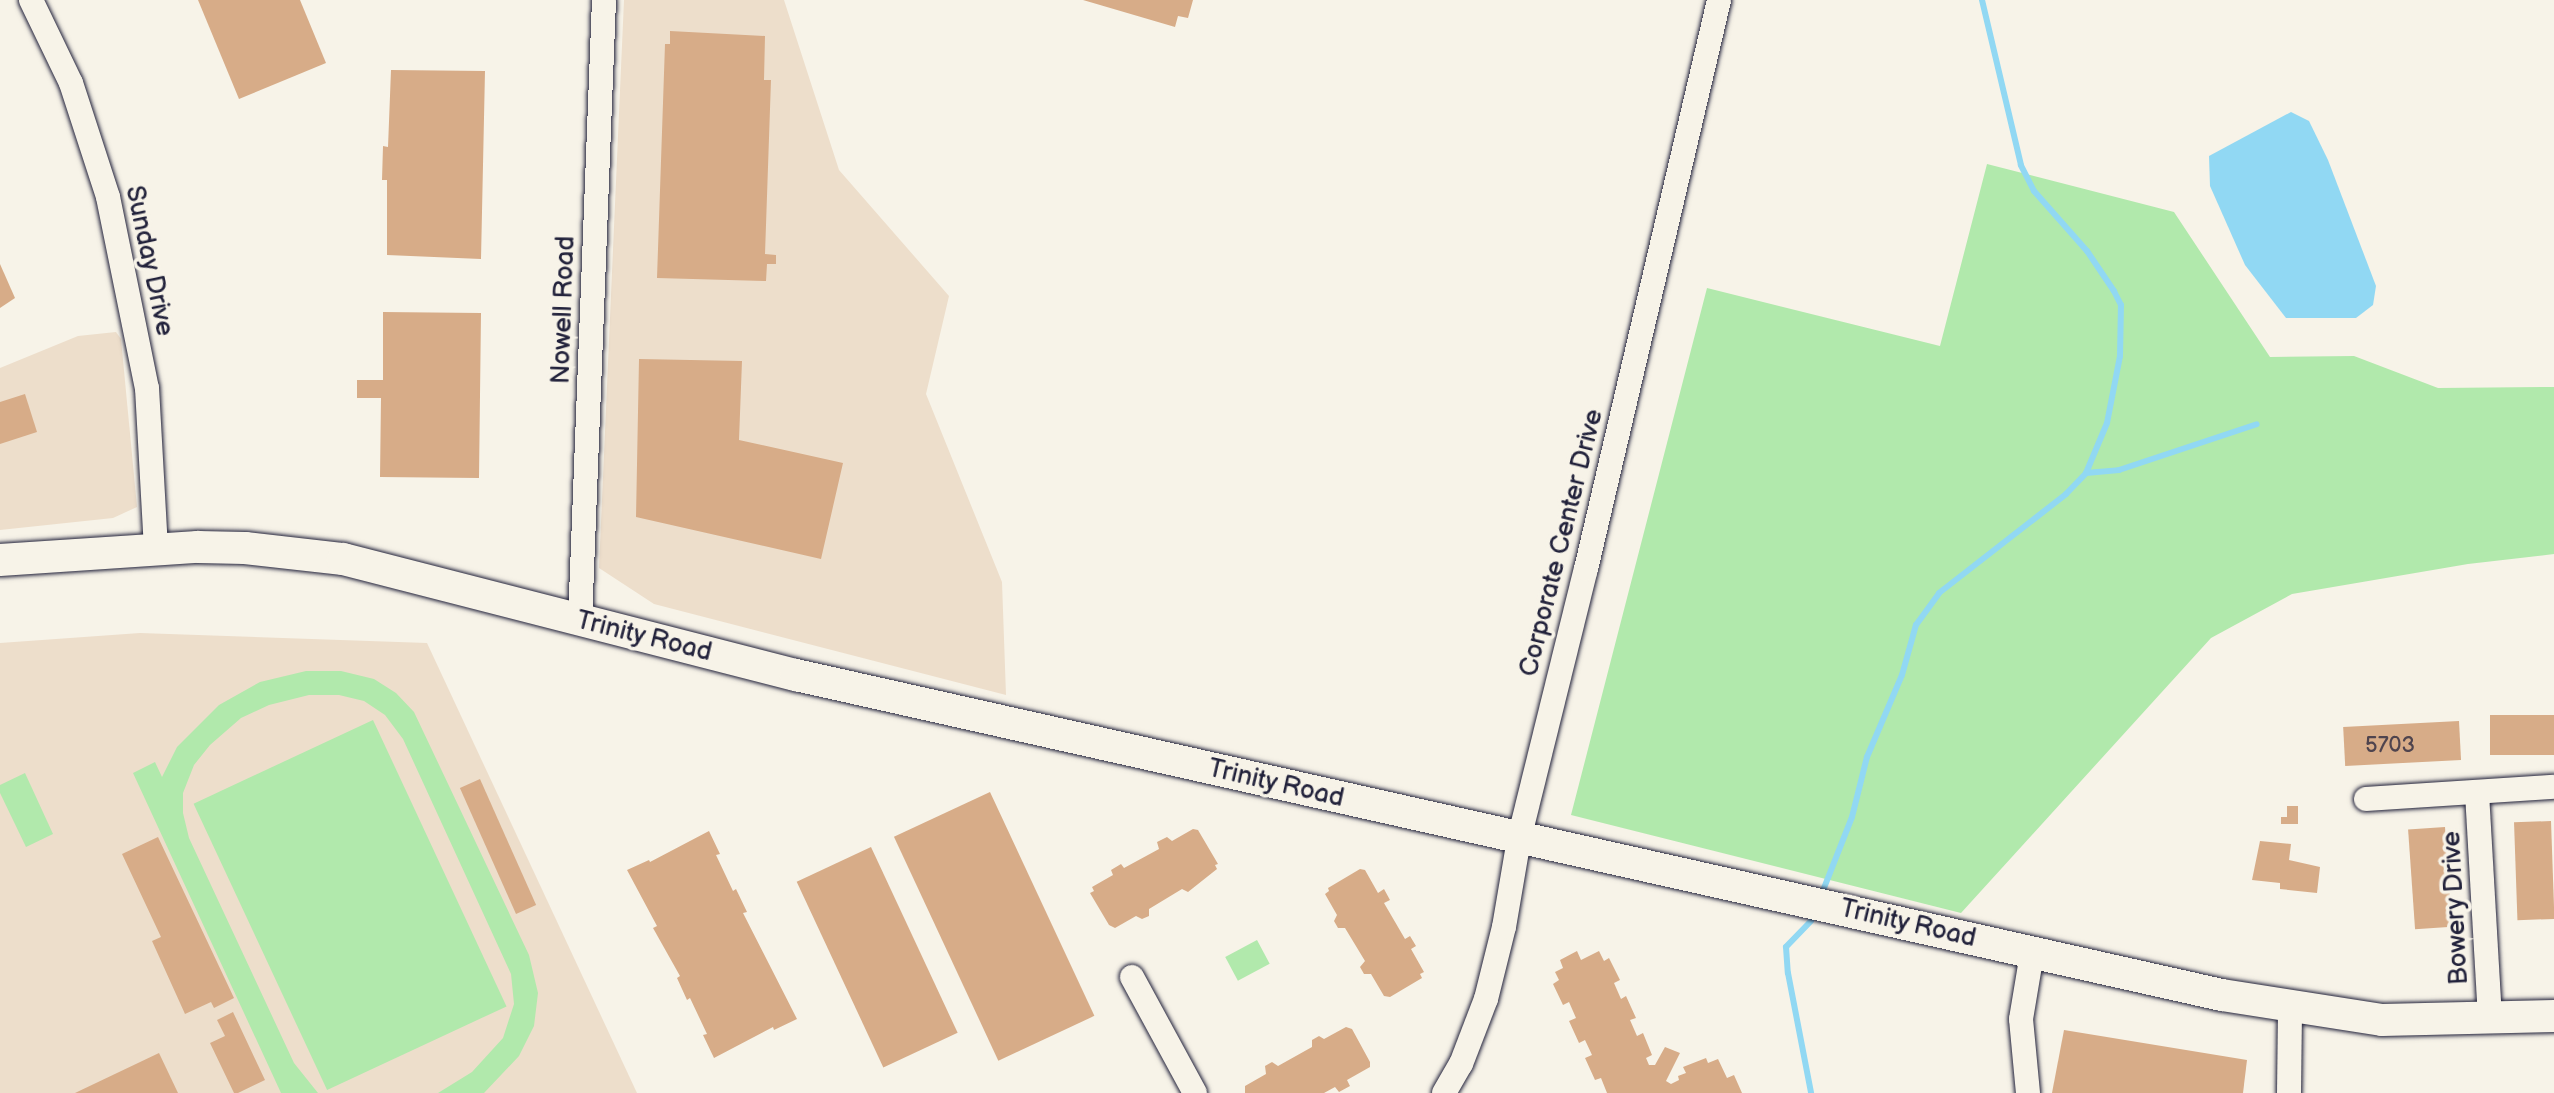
<!DOCTYPE html>
<style>
body{margin:0}
#map{position:relative;width:2554px;height:1093px;overflow:hidden;background:#f7f3e8;font-family:"Balsamiq Sans",sans-serif}
div>[style]{position:absolute}
.built>*{inset:0;background:#eddecb}
.green>*{inset:0;background:#b1e9ac;transform-origin:0 0}
.water>*{inset:0;background:#91d8f3}
.stream>*{height:6px;margin:-3px;padding:0 3px;transform-origin:3px;border-radius:3px;background:#91d8f3}
.building>*{inset:0;background:#d7ac88;transform-origin:0 0}
.roads{filter:drop-shadow(0 0 2px #22223b) drop-shadow(0 0 2px #22223b)}
.minor>*{height:24px;margin:-12px;padding:0 12px;transform-origin:12px;border-radius:12px;background:#f7f3e8}
.major>*{height:32px;margin:-16px;padding:0 16px;transform-origin:16px;border-radius:16px;background:#f7f3e8}
span{translate:-50% -50%;white-space:nowrap;text-align:center;line-height:1.15;-webkit-text-stroke:7px #f7f3e8;paint-order:stroke}
.number-label{font-size:22px;color:#4f444e}
.number-label span{-webkit-text-stroke-width:0}
.street-label{font-size:26px;color:#22223b}
</style>
<div id="map">
<div class="built">
<div style="clip-path:polygon(624px 0,784px 0,839px 170px,949px 296px,926px 394px,1002px 582px,1006px 695px,654px 604px,599px 568px)"></div>
<div style="clip-path:polygon(116px 332px,121px 339px,137px 507px,113px 518px,0 530px,0 368px,78px 336px)"></div>
<div style="clip-path:polygon(140px 633px,427px 643px,637px 1093px,0 1093px,0 643px)"></div>
</div>
<div class="green">
<div style="clip-path:polygon(1987px 164px,2174px 212px,2270px 357px,2354px 356px,2438px 388px,2554px 387px,2554px 554px,2468px 564px,2292px 594px,2211px 638px,1961px 913px,1571px 815px,1707px 288px,1940px 346px)"></div>
<div style="clip-path:polygon(306px 671px,341px 671px,374px 679px,396px 693px,414px 712px,529px 955px,538px 993px,534px 1026px,519px 1056px,484px 1093px,438px 1093px,472px 1072px,503px 1038px,514px 1004px,511px 974px,403px 739px,385px 715px,364px 701px,339px 695px,309px 695px,269px 705px,241px 718px,210px 745px,194px 765px,183px 793px,183px 813px,189px 838px,294px 1063px,318px 1093px,281px 1093px,133px 773px,155px 762px,162px 777px,177px 747px,219px 705px,260px 682px)"></div>
<div style="left:373px;top:720px;width:316px;height:198px;rotate:65deg"></div>
<div style="clip-path:polygon(25px 773px,53px 834px,26px 847px,0 793px,0 785px)"></div>
<div style="left:1257px;top:940px;width:27px;height:36px;rotate:62deg"></div>
</div>
<div class="water">
<div style="clip-path:polygon(2291px 112px,2309px 121px,2328px 160px,2376px 286px,2373px 305px,2356px 318px,2286px 318px,2245px 265px,2210px 186px,2209px 156px)"></div>
</div>
<div class="stream">
<div style="left:2086px;top:473px;width:33px;rotate:-5deg"></div>
<div style="left:2119px;top:470px;width:145px;rotate:-18.4deg"></div>
<div style="left:1824px;top:888px;width:76px;rotate:-68.5deg"></div>
<div style="left:1852px;top:817px;width:62px;rotate:-76deg"></div>
<div style="left:1867px;top:757px;width:89px;rotate:-66.9deg"></div>
<div style="left:1902px;top:675px;width:52px;rotate:-74.4deg"></div>
<div style="left:1916px;top:625px;width:39px;rotate:-54deg"></div>
<div style="left:1939px;top:593px;width:161px;rotate:-37.9deg"></div>
<div style="left:2066px;top:494px;width:29px;rotate:-46deg"></div>
<div style="left:2086px;top:473px;width:54px;rotate:-67.2deg"></div>
<div style="left:2107px;top:423px;width:68px;rotate:-79deg"></div>
<div style="left:2120px;top:356px;width:51px;rotate:-88.9deg"></div>
<div style="left:2121px;top:305px;width:16px;rotate:-117deg"></div>
<div style="left:2114px;top:291px;width:48px;rotate:-124deg"></div>
<div style="left:2087px;top:251px;width:80px;rotate:-131.5deg"></div>
<div style="left:2034px;top:191px;width:29px;rotate:-117deg"></div>
<div style="left:2021px;top:165px;width:170px;rotate:-103.3deg"></div>
<div style="left:1811px;top:921px;width:36px;rotate:134deg"></div>
<div style="left:1786px;top:947px;width:26px;rotate:86deg"></div>
<div style="left:1788px;top:973px;width:122px;rotate:79.1deg"></div>
</div>
<div class="building">
<div style="clip-path:polygon(198px 0,300px 0,326px 63px,239px 99px)"></div>
<div style="clip-path:polygon(1083px 0,1193px 0,1188px 18px,1178px 16px,1175px 27px)"></div>
<div style="clip-path:polygon(670px 31px,765px 36px,764px 80px,771px 80px,765px 254px,776px 255px,776px 264px,767px 264px,766px 281px,657px 278px,665px 44px,670px 44px)"></div>
<div style="clip-path:polygon(391px 70px,485px 71px,481px 259px,387px 255px,387px 180px,382px 180px,383px 146px,388px 147px)"></div>
<div style="clip-path:polygon(0 264px,15px 298px,0 308px)"></div>
<div style="clip-path:polygon(383px 312px,481px 313px,479px 478px,380px 477px,381px 398px,357px 398px,357px 380px,383px 380px)"></div>
<div style="clip-path:polygon(639px 359px,742px 361px,739px 440px,843px 463px,821px 559px,636px 517px)"></div>
<div style="clip-path:polygon(25px 394px,37px 432px,0 444px,0 402px)"></div>
<div style="left:2554px;top:715px;width:40px;height:64px;rotate:90deg"></div>
<div style="left:2459px;top:721px;width:39px;height:116px;rotate:87deg"></div>
<div style="left:480px;top:779px;width:138px;height:22px;rotate:66deg"></div>
<div style="left:990px;top:792px;width:247px;height:106px;rotate:65deg"></div>
<div style="clip-path:polygon(2287px 806px,2298px 806px,2298px 824px,2281px 824px,2281px 817px,2287px 817px)"></div>
<div style="left:2551px;top:821px;width:98px;height:37px;rotate:88deg"></div>
<div style="left:2445px;top:827px;width:100px;height:37px;rotate:86deg"></div>
<div style="clip-path:polygon(1193px 829px,1198px 830px,1218px 864px,1215px 865px,1217px 869px,1188px 892px,1182px 889px,1149px 909px,1149px 916px,1142px 919px,1136px 916px,1115px 928px,1109px 925px,1090px 893px,1094px 891px,1092px 887px,1113px 875px,1111px 870px,1121px 864px,1124px 868px,1159px 849px,1157px 842px,1167px 837px,1172px 841px)"></div>
<div style="clip-path:polygon(709px 831px,720px 854px,716px 855px,733px 891px,736px 889px,747px 912px,743px 913px,797px 1019px,774px 1030px,773px 1027px,714px 1058px,703px 1035px,707px 1034px,690px 998px,687px 1000px,677px 978px,680px 976px,653px 928px,657px 926px,627px 870px,649px 860px,650px 862px)"></div>
<div style="clip-path:polygon(158px 837px,234px 998px,214px 1008px,211px 1002px,185px 1014px,152px 941px,161px 937px,122px 854px)"></div>
<div style="clip-path:polygon(2260px 841px,2291px 844px,2289px 860px,2320px 867px,2317px 893px,2280px 889px,2280px 883px,2252px 880px)"></div>
<div style="left:871px;top:847px;width:205px;height:82px;rotate:65deg"></div>
<div style="clip-path:polygon(1360px 869px,1365px 870px,1378px 893px,1384px 889px,1390px 900px,1384px 903px,1405px 939px,1410px 936px,1416px 946px,1411px 949px,1424px 972px,1420px 974px,1422px 978px,1390px 997px,1384px 996px,1371px 974px,1364px 974px,1360px 967px,1365px 961px,1345px 928px,1338px 928px,1334px 921px,1337px 915px,1325px 894px,1329px 891px,1328px 888px)"></div>
<div style="clip-path:polygon(1577px 951px,1581px 960px,1599px 951px,1604px 961px,1609px 958px,1620px 980px,1614px 983px,1621px 999px,1626px 996px,1636px 1018px,1630px 1020px,1637px 1036px,1643px 1033px,1652px 1055px,1646px 1058px,1649px 1065px,1655px 1065px,1665px 1047px,1680px 1053px,1666px 1081px,1671px 1084px,1679px 1080px,1678px 1076px,1686px 1073px,1683px 1067px,1706px 1058px,1708px 1063px,1718px 1059px,1727px 1078px,1734px 1075px,1742px 1093px,1607px 1093px,1601px 1078px,1595px 1080px,1585px 1058px,1592px 1055px,1585px 1040px,1579px 1043px,1569px 1021px,1576px 1018px,1569px 1002px,1563px 1005px,1553px 984px,1559px 980px,1555px 972px,1563px 968px,1560px 960px)"></div>
<div style="clip-path:polygon(233px 1012px,265px 1080px,238px 1093px,234px 1093px,210px 1043px,225px 1036px,217px 1020px)"></div>
<div style="clip-path:polygon(1346px 1027px,1352px 1029px,1370px 1062px,1370px 1067px,1347px 1080px,1350px 1086px,1339px 1092px,1335px 1087px,1324px 1093px,1245px 1093px,1245px 1086px,1266px 1074px,1265px 1066px,1272px 1062px,1278px 1066px,1312px 1047px,1312px 1040px,1319px 1036px,1324px 1039px)"></div>
<div style="clip-path:polygon(2064px 1030px,2247px 1060px,2243px 1093px,2052px 1093px)"></div>
<div style="clip-path:polygon(159px 1053px,178px 1093px,75px 1093px)"></div>
</div>
<div class="roads">
<div class="minor">
<div style="left:31px;top:0;width:92px;rotate:64.3deg"></div>
<div style="left:71px;top:83px;width:120px;rotate:72deg"></div>
<div style="left:108px;top:197px;width:195px;rotate:78.5deg"></div>
<div style="left:147px;top:388px;width:160px;rotate:86.8deg"></div>
<div style="left:580px;top:622px;width:622px;rotate:-87.79deg"></div>
<div style="left:2477px;top:793px;width:226px;rotate:86.7deg"></div>
<div style="left:2366px;top:799px;width:188px;rotate:-3.7deg"></div>
<div style="left:1132px;top:977px;width:132px;rotate:61.5deg"></div>
<div style="left:1444px;top:1093px;width:34px;rotate:-60deg"></div>
<div style="left:1461px;top:1064px;width:70px;rotate:-69deg"></div>
<div style="left:1486px;top:999px;width:74px;rotate:-76deg"></div>
<div style="left:1504px;top:927px;width:89px;rotate:-80.3deg"></div>
<div style="left:1519px;top:839px;width:278px;rotate:-76.1deg"></div>
<div style="left:1586px;top:569px;width:584px;rotate:-76.84deg"></div>
<div style="left:2028px;top:1093px;width:74px;rotate:-95.4deg"></div>
<div style="left:2021px;top:1019px;width:67px;rotate:-80.5deg"></div>
<div style="left:2289px;top:1093px;width:86px;rotate:-89.3deg"></div>
</div>
<div class="major">
<div style="left:0;top:560px;width:198px;rotate:-3.8deg"></div>
<div style="left:198px;top:547px;width:47px;rotate:1.2deg"></div>
<div style="left:245px;top:548px;width:99px;rotate:6.4deg"></div>
<div style="left:343px;top:559px;width:468px;rotate:14.4deg"></div>
<div style="left:796px;top:675px;width:1461px;rotate:12.65deg"></div>
<div style="left:2222px;top:995px;width:162px;rotate:8.9deg"></div>
<div style="left:2382px;top:1020px;width:172px;rotate:-1.3deg"></div>
</div>
</div>
<div class="number-label">
<span style="left:2390px;top:746px">5703</span>
</div>
<div class="street-label">
<span style="left:149px;top:261px;rotate:78deg">Sunday Drive</span>
<span style="left:564px;top:310px;rotate:-88deg">Nowell Road</span>
<span style="left:1562px;top:543px;rotate:-76deg">Corporate Center Drive</span>
<span style="left:644px;top:637px;rotate:14deg">Trinity Road</span>
<span style="left:1276px;top:784px;rotate:13deg">Trinity Road</span>
<span style="left:2456px;top:908px;rotate:-93deg">Bowery Drive</span>
<span style="left:1908px;top:924px;rotate:13deg">Trinity Road</span>
</div>
</div>
